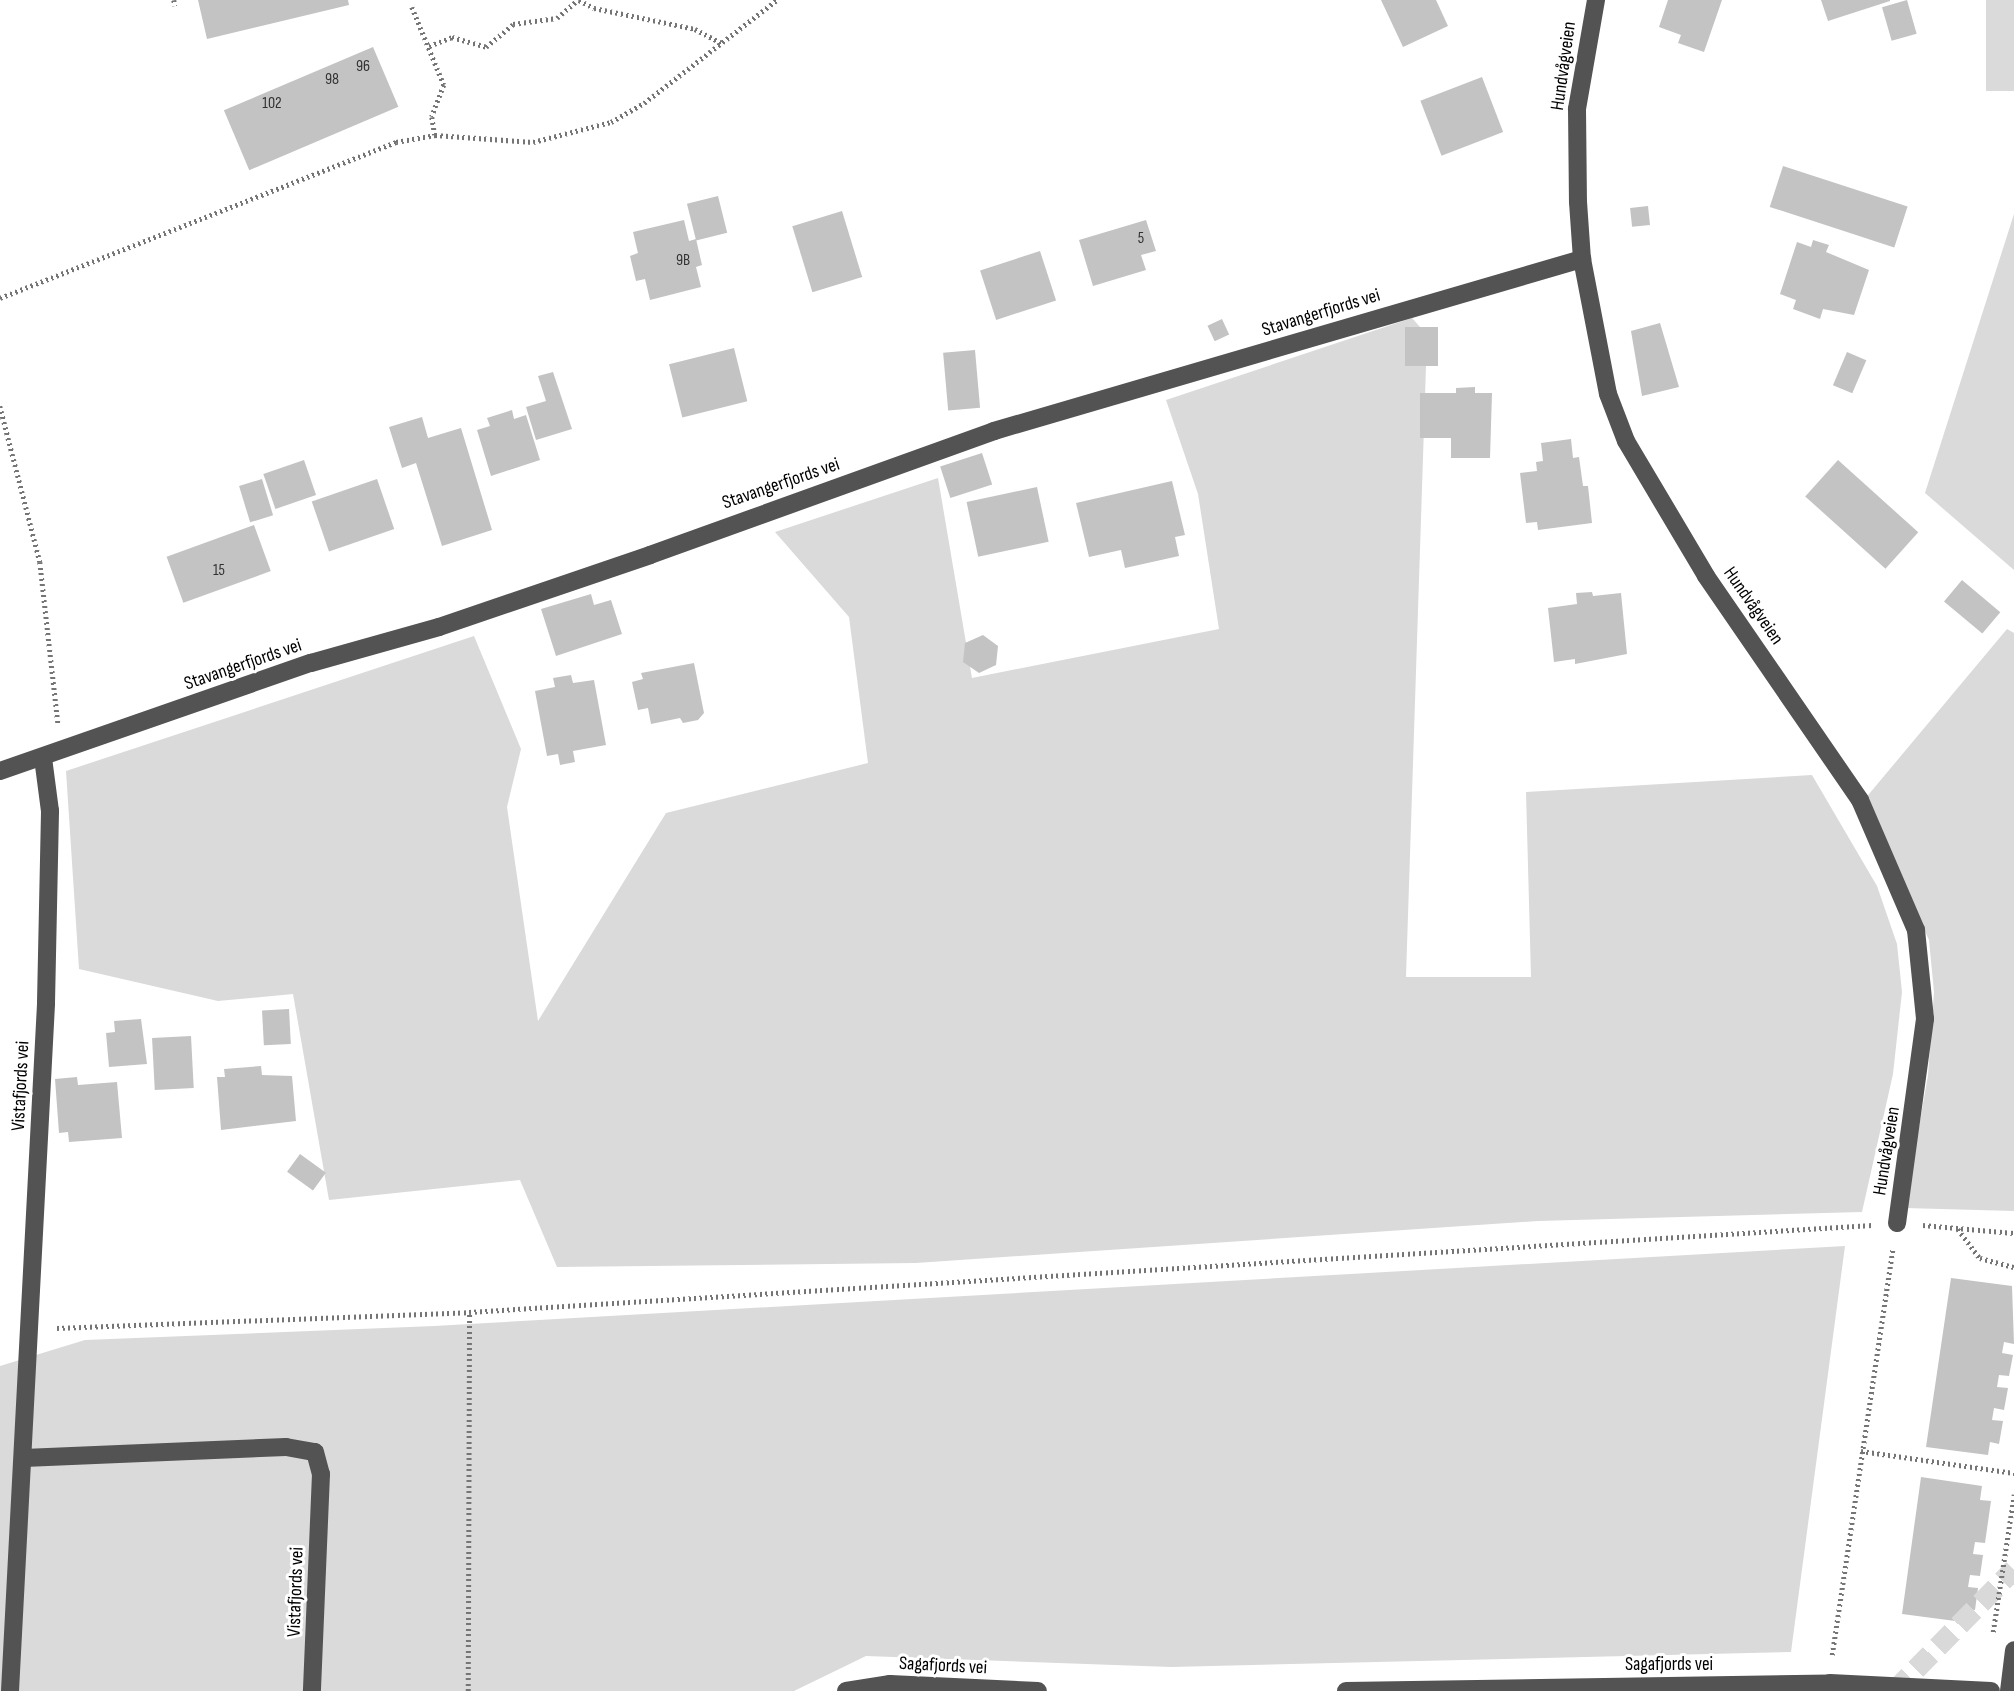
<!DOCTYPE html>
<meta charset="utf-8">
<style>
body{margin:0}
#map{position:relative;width:2014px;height:1691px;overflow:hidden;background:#fff;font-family:"Sofia Sans Condensed",sans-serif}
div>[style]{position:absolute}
.green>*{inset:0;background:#dadada;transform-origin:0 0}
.building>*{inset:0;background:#c3c3c3;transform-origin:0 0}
.highway-tunnel>*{height:21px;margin-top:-10.5px;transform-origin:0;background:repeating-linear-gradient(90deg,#d9d9d9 0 21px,transparent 0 31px)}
.path>*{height:4.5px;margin-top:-2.25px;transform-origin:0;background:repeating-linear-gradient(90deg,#757575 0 2px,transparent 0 5.5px)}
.minor>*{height:18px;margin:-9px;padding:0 9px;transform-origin:9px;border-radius:9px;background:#535353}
span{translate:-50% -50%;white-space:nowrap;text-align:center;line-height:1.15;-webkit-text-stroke:6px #fff;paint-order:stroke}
.number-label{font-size:16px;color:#313131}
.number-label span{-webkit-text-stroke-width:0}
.street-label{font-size:19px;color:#000}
</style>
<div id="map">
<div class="green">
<div style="left:1986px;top:0;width:28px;height:91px"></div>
<div style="clip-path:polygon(2014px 214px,2014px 570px,1925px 493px)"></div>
<div style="clip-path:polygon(1412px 318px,1420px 327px,1419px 366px,1426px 366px,1406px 977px,1531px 977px,1526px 792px,1812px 775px,1877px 886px,1897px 944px,1902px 992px,1893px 1074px,1862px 1212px,1538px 1221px,916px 1263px,557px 1267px,520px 1180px,329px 1200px,293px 994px,218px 1001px,79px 969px,66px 771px,474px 636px,521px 749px,507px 807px,538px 1021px,666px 813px,868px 763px,849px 617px,775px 532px,938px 478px,972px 678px,1219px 629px,1198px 494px,1166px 400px)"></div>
<div style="clip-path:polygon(2007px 629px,2014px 633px,2014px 1211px,1905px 1208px,1928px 1075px,1934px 992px,1929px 940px,1864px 800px)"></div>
<div style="clip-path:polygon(1845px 1246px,1791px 1652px,1171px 1667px,866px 1656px,794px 1691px,0 1691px,0 1366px,85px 1340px,434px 1326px)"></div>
</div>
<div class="building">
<div style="clip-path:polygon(198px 0,348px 0,349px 5px,207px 39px)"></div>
<div style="clip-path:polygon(1381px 0,1436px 0,1448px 26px,1403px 47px)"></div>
<div style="clip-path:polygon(1668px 0,1722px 0,1704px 52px,1678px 43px,1681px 35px,1659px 27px)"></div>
<div style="clip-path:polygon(1821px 0,1890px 0,1890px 1px,1828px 21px)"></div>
<div style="left:1907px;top:0;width:35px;height:26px;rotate:74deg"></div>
<div style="left:373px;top:47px;width:65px;height:162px;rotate:67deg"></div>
<div style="left:1482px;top:77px;width:59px;height:66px;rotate:69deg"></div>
<div style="left:1783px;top:166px;width:131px;height:43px;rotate:18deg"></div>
<div style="left:718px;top:196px;width:38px;height:32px;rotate:76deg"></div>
<div style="left:1648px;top:206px;width:19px;height:18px;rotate:84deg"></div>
<div style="left:842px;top:211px;width:69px;height:52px;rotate:73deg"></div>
<div style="clip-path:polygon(684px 220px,689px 241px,696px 239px,702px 265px,696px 267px,701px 287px,650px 300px,645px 279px,636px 281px,630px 256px,638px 253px,633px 232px)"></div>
<div style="clip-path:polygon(1146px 220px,1156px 251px,1141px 255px,1146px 270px,1093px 286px,1079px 240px)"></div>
<div style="clip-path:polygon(1813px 240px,1829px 245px,1826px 252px,1869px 270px,1854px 315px,1823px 309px,1820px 319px,1793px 309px,1796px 300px,1780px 294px,1797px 242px,1811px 247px)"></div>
<div style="left:1040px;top:251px;width:52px;height:63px;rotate:72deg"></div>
<div style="left:1222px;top:319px;width:17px;height:16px;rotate:65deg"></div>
<div style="clip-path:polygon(1660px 323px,1679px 387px,1642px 396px,1631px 331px)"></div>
<div style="left:1405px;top:327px;width:33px;height:39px"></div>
<div style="left:734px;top:348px;width:55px;height:67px;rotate:76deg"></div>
<div style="left:975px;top:350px;width:58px;height:32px;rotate:85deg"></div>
<div style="left:1847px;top:352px;width:21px;height:36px;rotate:23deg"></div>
<div style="clip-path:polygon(553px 372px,572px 429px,536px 440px,526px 407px,546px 401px,538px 376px)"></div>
<div style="clip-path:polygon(1475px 387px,1475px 393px,1492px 393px,1490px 458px,1451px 458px,1451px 438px,1420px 438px,1420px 393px,1456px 393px,1456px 388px)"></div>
<div style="clip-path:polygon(512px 410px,514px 419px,526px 415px,540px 460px,491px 476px,477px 430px,490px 426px,487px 418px)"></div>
<div style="clip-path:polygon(422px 417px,428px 438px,461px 428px,492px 530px,442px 546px,416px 463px,402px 468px,389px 427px)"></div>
<div style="clip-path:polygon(1571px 439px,1573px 458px,1579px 457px,1583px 486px,1588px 486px,1592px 523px,1538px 530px,1537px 522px,1526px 523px,1520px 473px,1537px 471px,1536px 462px,1543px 461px,1541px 443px)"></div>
<div style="left:982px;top:453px;width:33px;height:44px;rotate:72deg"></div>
<div style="left:304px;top:460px;width:37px;height:43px;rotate:71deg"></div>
<div style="left:1838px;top:460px;width:108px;height:49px;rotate:42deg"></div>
<div style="left:262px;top:479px;width:38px;height:24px;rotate:73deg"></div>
<div style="left:377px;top:479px;width:53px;height:69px;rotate:71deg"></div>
<div style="clip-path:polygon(1172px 481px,1185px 535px,1175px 537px,1179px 556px,1125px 568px,1121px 550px,1089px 557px,1076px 503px)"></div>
<div style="left:1037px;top:487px;width:56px;height:72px;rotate:78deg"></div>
<div style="left:254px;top:525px;width:49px;height:93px;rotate:70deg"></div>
<div style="left:1962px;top:580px;width:50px;height:28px;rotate:40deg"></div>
<div style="clip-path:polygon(1592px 592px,1593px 596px,1621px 593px,1627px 654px,1575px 664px,1575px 659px,1554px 662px,1548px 608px,1577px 604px,1576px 593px)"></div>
<div style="clip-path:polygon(591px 594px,594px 605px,611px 600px,622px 634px,556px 656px,541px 609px)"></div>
<div style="clip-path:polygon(983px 635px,998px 646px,996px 665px,979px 673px,963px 662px,965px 643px)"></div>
<div style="clip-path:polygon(694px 663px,704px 713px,698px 720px,683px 723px,680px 718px,651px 724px,648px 708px,638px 710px,632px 682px,643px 679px,641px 673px)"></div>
<div style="clip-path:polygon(571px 675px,573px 683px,594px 680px,606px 745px,573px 751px,575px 762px,560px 765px,558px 754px,547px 756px,535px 691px,555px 687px,553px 678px)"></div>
<div style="left:289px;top:1009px;width:35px;height:27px;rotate:87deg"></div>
<div style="clip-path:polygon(141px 1019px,147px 1064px,109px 1067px,106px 1033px,115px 1032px,114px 1021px)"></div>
<div style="left:191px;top:1036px;width:52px;height:39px;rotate:87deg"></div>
<div style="clip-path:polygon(261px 1066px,262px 1075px,292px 1076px,296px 1121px,221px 1130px,217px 1077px,225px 1077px,224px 1069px)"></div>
<div style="clip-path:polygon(77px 1077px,78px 1085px,117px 1082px,122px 1138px,69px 1142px,68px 1132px,59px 1133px,55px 1079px)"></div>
<div style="left:300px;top:1154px;width:32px;height:22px;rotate:36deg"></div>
<div style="clip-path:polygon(1951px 1278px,2012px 1286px,2014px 1344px,2004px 1342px,2002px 1353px,2013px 1355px,2009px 1376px,1999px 1375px,1997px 1387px,2008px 1388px,2004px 1410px,1994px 1408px,1992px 1420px,2003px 1421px,1999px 1444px,1990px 1442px,1988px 1455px,1926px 1447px)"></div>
<div style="clip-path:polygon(1921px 1477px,1982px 1486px,1980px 1500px,1991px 1501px,1985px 1543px,1975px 1542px,1973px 1554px,1983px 1555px,1980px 1576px,1970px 1575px,1968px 1587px,1978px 1588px,1975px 1610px,1965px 1609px,1963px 1622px,1902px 1614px)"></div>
</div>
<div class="highway-tunnel">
<div style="left:1894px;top:1691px;width:171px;rotate:-45.5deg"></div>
</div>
<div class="path">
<div style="left:174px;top:0;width:6px;rotate:81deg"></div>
<div style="left:579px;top:0;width:17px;rotate:28deg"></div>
<div style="left:594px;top:8px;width:103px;rotate:11.7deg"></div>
<div style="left:695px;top:29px;width:30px;rotate:28deg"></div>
<div style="left:412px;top:7px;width:84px;rotate:67.7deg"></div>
<div style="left:444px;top:85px;width:34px;rotate:111deg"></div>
<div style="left:432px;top:117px;width:18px;rotate:81deg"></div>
<div style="left:429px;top:46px;width:25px;rotate:-21deg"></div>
<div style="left:452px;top:37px;width:35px;rotate:16deg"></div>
<div style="left:486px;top:47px;width:35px;rotate:-40deg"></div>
<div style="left:513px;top:24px;width:44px;rotate:-7.8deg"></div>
<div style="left:557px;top:18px;width:28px;rotate:-41deg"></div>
<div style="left:0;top:298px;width:426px;rotate:-21.5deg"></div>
<div style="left:396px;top:142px;width:40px;rotate:-10deg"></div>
<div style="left:435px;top:135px;width:98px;rotate:4.1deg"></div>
<div style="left:533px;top:142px;width:81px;rotate:-14.4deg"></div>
<div style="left:611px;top:122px;width:38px;rotate:-30deg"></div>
<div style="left:644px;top:103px;width:168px;rotate:-37.8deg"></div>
<div style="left:0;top:406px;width:161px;rotate:75.6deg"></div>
<div style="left:40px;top:562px;width:162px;rotate:83.6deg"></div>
<div style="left:1923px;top:1225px;width:91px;rotate:5deg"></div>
<div style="left:1958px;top:1229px;width:36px;rotate:53deg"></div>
<div style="left:1980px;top:1258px;width:35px;rotate:15deg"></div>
<div style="left:57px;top:1328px;width:412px;rotate:-2.2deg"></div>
<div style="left:469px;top:1312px;width:1406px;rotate:-3.55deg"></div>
<div style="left:1861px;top:1451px;width:155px;rotate:8.2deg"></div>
<div style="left:1993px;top:1632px;width:139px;rotate:-81.3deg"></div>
<div style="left:1832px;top:1655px;width:411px;rotate:-81.5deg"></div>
<div style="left:468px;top:1691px;width:379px;rotate:-89.8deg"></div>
</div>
<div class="minor">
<div style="left:1596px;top:0;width:111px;rotate:99.9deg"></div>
<div style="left:1577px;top:109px;width:93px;rotate:89.4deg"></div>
<div style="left:1578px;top:202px;width:57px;rotate:86deg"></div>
<div style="left:1582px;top:259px;width:137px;rotate:79.1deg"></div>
<div style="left:1608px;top:394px;width:50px;rotate:69deg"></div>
<div style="left:1626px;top:441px;width:157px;rotate:59.3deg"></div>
<div style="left:1706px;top:576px;width:272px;rotate:55.5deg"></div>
<div style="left:1860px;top:800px;width:142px;rotate:66.7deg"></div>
<div style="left:1916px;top:930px;width:89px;rotate:84.2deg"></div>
<div style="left:1925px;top:1019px;width:206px;rotate:97.8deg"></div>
<div style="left:0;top:771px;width:329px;rotate:-19.2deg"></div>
<div style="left:311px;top:663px;width:133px;rotate:-15.7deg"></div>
<div style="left:439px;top:627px;width:223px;rotate:-18.8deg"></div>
<div style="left:650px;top:555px;width:366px;rotate:-19.8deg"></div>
<div style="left:994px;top:431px;width:613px;rotate:-16.31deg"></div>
<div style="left:24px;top:1458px;width:262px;rotate:-2.4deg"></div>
<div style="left:286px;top:1447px;width:29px;rotate:10deg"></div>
<div style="left:315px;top:1452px;width:23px;rotate:75deg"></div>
<div style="left:321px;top:1474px;width:217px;rotate:92.4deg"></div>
<div style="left:10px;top:1691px;width:689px;rotate:-87deg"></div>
<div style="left:46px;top:1003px;width:192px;rotate:-88.8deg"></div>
<div style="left:50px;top:811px;width:53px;rotate:-97.5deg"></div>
<div style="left:846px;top:1691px;width:45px;rotate:-9deg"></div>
<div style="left:890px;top:1684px;width:148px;rotate:2.7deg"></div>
<div style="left:1346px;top:1691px;width:484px;rotate:-0.9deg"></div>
<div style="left:1830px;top:1683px;width:161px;rotate:2.8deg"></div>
<div style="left:2009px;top:1691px;width:41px;rotate:-83deg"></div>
</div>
<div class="number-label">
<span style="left:363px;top:67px">96</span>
<span style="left:332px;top:80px">98</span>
<span style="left:272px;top:104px">102</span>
<span style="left:1141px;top:239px">5</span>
<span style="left:683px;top:261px">9B</span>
<span style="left:219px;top:571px">15</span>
</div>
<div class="street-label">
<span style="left:1564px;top:66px;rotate:-82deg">Hundvågveien</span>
<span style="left:1321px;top:313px;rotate:-17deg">Stavangerfjords vei</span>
<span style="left:781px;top:484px;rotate:-19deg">Stavangerfjords vei</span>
<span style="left:1753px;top:606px;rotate:55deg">Hundvågveien</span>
<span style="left:243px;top:665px;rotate:-19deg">Stavangerfjords vei</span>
<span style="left:21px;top:1086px;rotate:-87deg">Vistafjords vei</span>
<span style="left:1887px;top:1151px;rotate:-81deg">Hundvågveien</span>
<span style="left:296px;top:1592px;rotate:-88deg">Vistafjords vei</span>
<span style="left:1669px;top:1665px">Sagafjords vei</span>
<span style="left:943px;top:1666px;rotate:3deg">Sagafjords vei</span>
</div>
</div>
